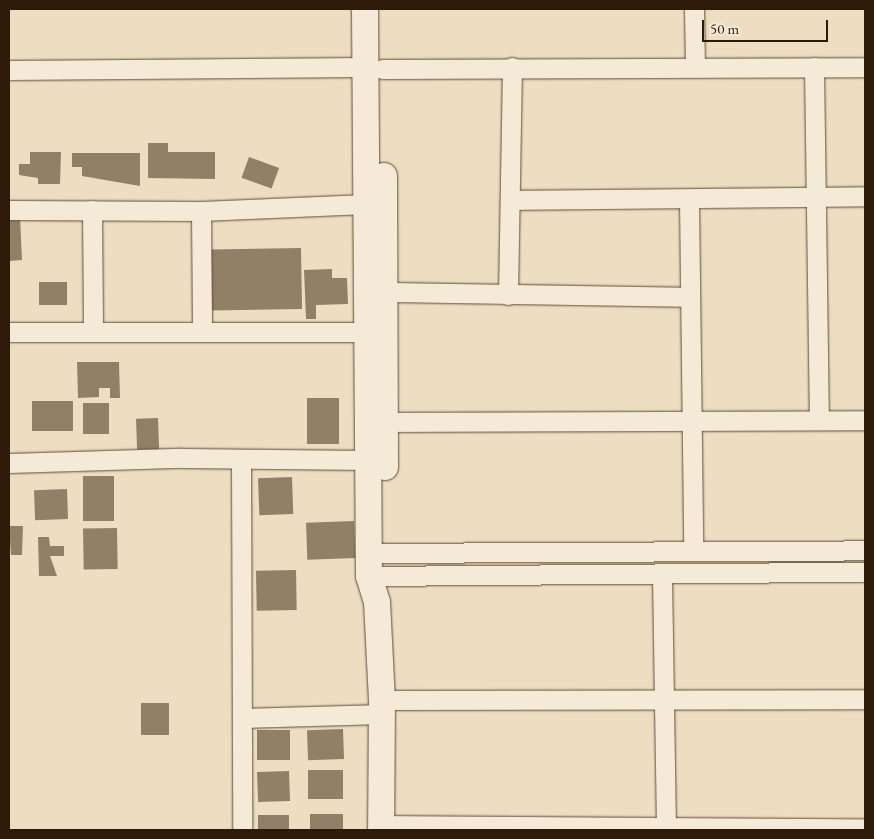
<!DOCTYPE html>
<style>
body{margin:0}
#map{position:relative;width:874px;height:839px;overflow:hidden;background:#eedec1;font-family:"EB Garamond",serif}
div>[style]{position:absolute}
.building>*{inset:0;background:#918068;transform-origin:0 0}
.roads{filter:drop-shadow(0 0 1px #5d4b36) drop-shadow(0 0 1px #5d4b36)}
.street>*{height:19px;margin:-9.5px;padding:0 9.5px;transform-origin:9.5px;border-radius:9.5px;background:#f4ead7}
.secondary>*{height:26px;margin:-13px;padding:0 13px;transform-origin:13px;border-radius:13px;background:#f4ead7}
span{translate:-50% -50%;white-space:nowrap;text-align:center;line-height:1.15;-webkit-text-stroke:4px #f4ead7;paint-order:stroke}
.frame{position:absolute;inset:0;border:10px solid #2d1a08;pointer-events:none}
.scale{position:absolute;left:702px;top:20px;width:126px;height:22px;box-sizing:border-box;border:2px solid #2d1a08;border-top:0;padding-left:6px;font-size:15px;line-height:18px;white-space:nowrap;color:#2d1a08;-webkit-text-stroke:4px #f4ead7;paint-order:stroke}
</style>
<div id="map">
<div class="building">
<div style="clip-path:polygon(148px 143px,168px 143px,168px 152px,215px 152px,215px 179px,148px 178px)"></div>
<div style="clip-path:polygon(30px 152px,61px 152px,60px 184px,38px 184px,38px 178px,19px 175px,19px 164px,30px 164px)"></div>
<div style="clip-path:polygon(72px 153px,140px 153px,140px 186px,82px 176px,82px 167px,72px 167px)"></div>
<div style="left:249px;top:157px;width:32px;height:22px;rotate:20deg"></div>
<div style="clip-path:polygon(20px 216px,22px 260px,9px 261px,9px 217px)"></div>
<div style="left:301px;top:248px;width:61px;height:90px;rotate:89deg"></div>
<div style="clip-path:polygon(332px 269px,332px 278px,347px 278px,348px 304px,316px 305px,316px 319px,306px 319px,304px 270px)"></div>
<div style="left:39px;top:282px;width:28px;height:23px"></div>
<div style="clip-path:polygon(77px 362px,119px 362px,120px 398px,110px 398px,110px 388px,99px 388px,99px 397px,78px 398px)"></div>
<div style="left:339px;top:398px;width:46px;height:32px;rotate:90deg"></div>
<div style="left:32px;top:401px;width:41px;height:30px"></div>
<div style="left:109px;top:403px;width:31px;height:26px;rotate:90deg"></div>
<div style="left:158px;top:418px;width:31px;height:22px;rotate:88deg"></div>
<div style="left:83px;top:476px;width:31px;height:45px"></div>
<div style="left:292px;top:477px;width:37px;height:34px;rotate:88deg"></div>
<div style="left:67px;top:489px;width:30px;height:33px;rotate:88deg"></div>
<div style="left:354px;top:521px;width:37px;height:48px;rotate:88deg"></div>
<div style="clip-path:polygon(9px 526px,23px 526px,22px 555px,11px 555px)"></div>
<div style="left:117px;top:528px;width:41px;height:34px;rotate:89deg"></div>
<div style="clip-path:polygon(38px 537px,49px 537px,50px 546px,64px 546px,64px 556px,50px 556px,57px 576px,39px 576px)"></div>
<div style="left:296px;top:570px;width:40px;height:40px;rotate:89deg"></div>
<div style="left:141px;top:703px;width:28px;height:32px"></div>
<div style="left:343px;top:729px;width:30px;height:36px;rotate:88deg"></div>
<div style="left:290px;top:730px;width:30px;height:33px;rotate:90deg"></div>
<div style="left:343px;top:770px;width:29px;height:35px;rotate:90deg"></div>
<div style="left:289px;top:771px;width:30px;height:32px;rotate:88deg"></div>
<div style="left:343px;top:814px;width:16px;height:33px;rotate:90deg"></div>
<div style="left:289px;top:815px;width:15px;height:31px;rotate:90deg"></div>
</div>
<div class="roads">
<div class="street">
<div style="left:694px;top:9px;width:58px;rotate:89deg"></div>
<div style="left:814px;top:67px;width:352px;rotate:89.2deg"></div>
<div style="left:382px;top:69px;width:483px;rotate:-0.2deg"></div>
<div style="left:9px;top:70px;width:356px;rotate:-0.5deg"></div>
<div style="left:512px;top:200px;width:353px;rotate:-0.6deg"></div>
<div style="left:689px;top:200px;width:351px;rotate:89.3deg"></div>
<div style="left:9px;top:210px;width:192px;rotate:0.3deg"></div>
<div style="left:201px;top:211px;width:165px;rotate:-2.4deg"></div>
<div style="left:92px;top:210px;width:121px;rotate:89.5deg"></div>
<div style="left:201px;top:211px;width:119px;rotate:89.5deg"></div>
<div style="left:385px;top:292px;width:304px;rotate:0.9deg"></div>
<div style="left:508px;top:295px;width:228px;rotate:-89deg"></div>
<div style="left:9px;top:332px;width:358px"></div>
<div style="left:386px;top:422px;width:479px;rotate:-0.2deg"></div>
<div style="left:241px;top:459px;width:371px;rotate:89.8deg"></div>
<div style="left:9px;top:463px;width:173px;rotate:-1.7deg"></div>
<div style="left:182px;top:458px;width:185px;rotate:0.6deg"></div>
<div style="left:369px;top:553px;width:496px;rotate:-0.3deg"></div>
<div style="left:662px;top:575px;width:252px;rotate:89.1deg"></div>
<div style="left:369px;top:576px;width:496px;rotate:-0.5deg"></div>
<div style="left:382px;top:700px;width:483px;rotate:-0.1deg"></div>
<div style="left:242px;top:718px;width:140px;rotate:-1.6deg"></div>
<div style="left:381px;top:825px;width:484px;rotate:0.4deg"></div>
</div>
<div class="secondary">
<div style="left:365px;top:9px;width:567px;rotate:89.6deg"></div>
<div style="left:369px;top:576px;width:27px;rotate:73deg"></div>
<div style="left:377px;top:602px;width:98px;rotate:87.1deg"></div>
<div style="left:382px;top:700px;width:130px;rotate:90.4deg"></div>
<div style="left:384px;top:176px;width:291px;rotate:89.8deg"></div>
</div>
</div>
<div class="frame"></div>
<div class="scale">50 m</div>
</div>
